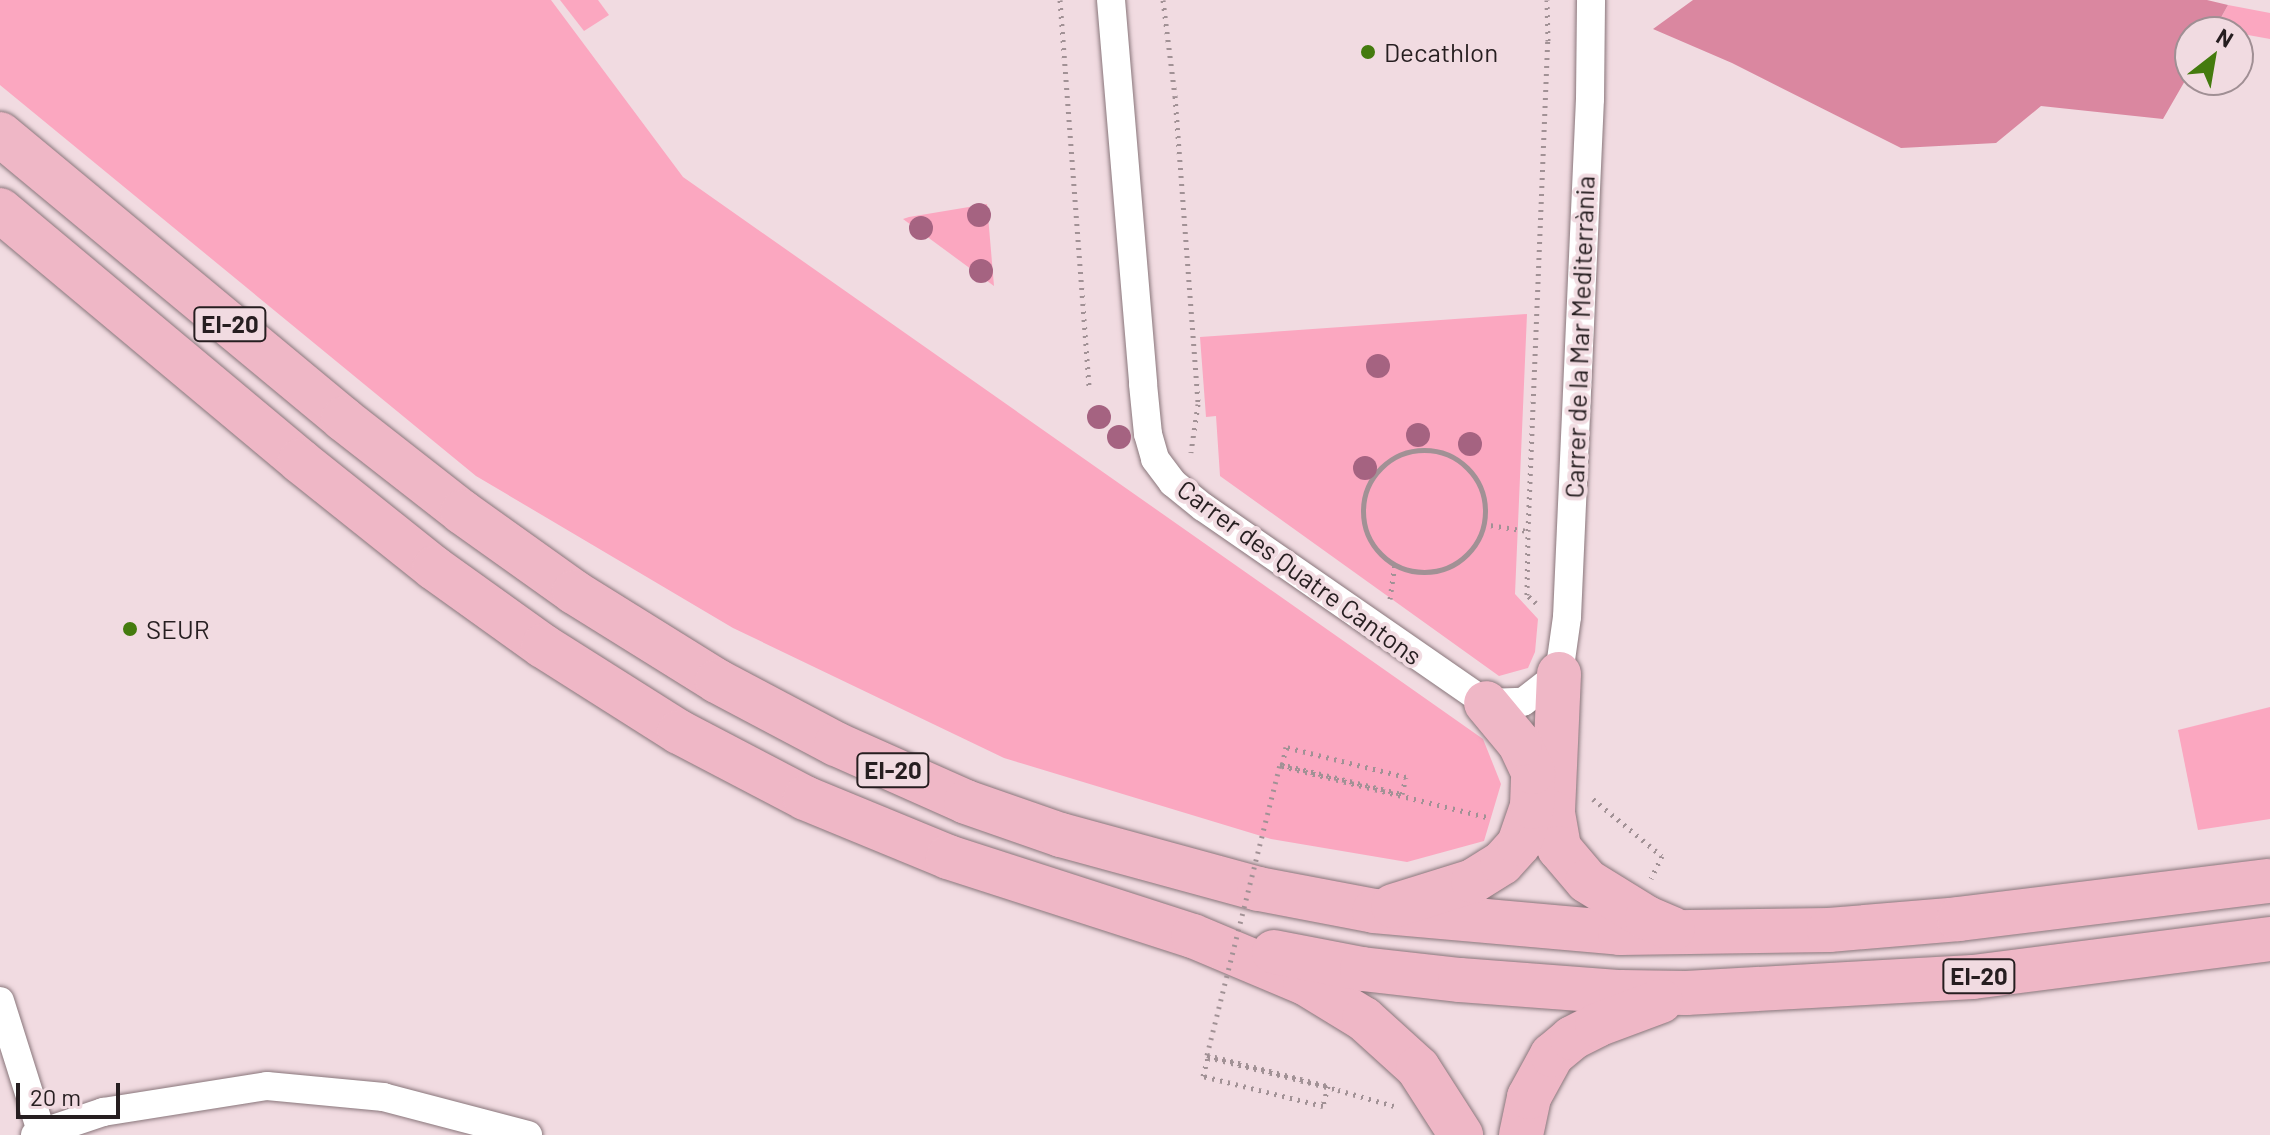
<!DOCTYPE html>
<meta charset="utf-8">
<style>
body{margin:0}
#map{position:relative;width:2270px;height:1135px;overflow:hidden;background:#f1dbe1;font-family:Barlow,sans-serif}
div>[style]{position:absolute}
.green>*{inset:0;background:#fba7c0}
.forest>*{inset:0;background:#da87a0}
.path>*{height:5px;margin-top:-2.5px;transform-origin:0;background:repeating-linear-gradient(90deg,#a19195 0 2px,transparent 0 8px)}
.path>.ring{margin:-2.5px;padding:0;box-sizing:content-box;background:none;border:5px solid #a19195;border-radius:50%}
.roads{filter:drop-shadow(0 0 2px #89767b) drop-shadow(0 0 2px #89767b)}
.street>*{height:28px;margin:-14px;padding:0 14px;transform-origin:14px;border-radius:14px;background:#fff}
.highway>*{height:44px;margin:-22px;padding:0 22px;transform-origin:22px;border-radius:22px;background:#efb7c6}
.path-bridge>*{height:5px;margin-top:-2.5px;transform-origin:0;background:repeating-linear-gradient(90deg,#a19195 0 2px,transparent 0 8px)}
.trees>*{width:24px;height:24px;margin:-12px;border-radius:50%;background:#a56381}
.dots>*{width:22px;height:22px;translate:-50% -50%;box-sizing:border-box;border:4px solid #f1dbe1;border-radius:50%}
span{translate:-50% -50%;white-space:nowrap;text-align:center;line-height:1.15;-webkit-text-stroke:8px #f1dbe1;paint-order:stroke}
.shield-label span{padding:2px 6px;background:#f1dbe1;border:2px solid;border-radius:6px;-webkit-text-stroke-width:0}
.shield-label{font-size:24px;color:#261e20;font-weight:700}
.poi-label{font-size:26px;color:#261e20}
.left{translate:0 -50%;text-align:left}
.street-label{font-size:26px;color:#261e20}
.north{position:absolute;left:2174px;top:16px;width:80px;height:80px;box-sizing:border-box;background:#f1dbe1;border:2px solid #a08f94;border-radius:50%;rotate:31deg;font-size:22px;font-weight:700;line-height:32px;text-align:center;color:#261e20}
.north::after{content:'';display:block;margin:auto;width:28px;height:36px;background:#447b0e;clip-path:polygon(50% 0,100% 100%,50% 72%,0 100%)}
.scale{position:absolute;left:16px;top:1083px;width:104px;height:36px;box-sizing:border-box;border:4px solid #261e20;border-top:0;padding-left:10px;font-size:24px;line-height:28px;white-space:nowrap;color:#261e20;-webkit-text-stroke:6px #f1dbe1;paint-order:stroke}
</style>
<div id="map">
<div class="green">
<div style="clip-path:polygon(0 0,551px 0,683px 177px,1483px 739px,1501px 784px,1484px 841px,1407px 862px,1271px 839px,1004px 758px,733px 628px,476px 476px,0 85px)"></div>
<div style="clip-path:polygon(560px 0,598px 0,609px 15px,584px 31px)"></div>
<div style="clip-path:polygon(2228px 5px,2270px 13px,2270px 39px,2215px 29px)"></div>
<div style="clip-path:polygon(987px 204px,994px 286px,903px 219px,909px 217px)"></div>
<div style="clip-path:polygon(1527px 314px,1515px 594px,1538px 619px,1535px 652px,1528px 668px,1499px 676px,1220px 476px,1216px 416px,1206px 417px,1200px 337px)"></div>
<div style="clip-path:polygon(2270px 707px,2270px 819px,2198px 830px,2178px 730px)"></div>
</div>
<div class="forest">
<div style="clip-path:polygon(1693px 0,2207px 0,2228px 5px,2213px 32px,2190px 32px,2190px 72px,2163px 119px,2041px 106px,1996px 143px,1901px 148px,1732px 63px,1653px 29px)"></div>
</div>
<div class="path">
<div style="left:1060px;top:0;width:387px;rotate:85.7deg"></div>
<div style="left:1163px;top:0;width:97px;rotate:82.9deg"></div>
<div style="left:1175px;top:96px;width:309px;rotate:85.7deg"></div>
<div style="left:1198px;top:404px;width:49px;rotate:98.3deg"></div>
<div class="ring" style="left:1363px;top:450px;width:117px;height:117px"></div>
<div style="left:1483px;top:524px;width:46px;rotate:8.8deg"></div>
<div style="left:1390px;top:599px;width:34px;rotate:-82deg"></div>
<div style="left:1536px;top:603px;width:12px;rotate:-138deg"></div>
<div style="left:1527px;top:595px;width:64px;rotate:-89.1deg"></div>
<div style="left:1528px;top:531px;width:490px;rotate:-87.7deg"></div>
<div style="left:1548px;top:41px;width:41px;rotate:-91.4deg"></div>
<div style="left:1280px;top:764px;width:126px;rotate:13.8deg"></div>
<div style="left:1402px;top:794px;width:17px;rotate:-77deg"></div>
<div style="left:1406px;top:777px;width:124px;rotate:-166deg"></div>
<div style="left:1286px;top:747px;width:19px;rotate:102deg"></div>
<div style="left:1282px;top:766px;width:214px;rotate:14deg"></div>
<div style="left:1593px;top:799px;width:89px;rotate:39.6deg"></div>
<div style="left:1662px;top:856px;width:25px;rotate:116deg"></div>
<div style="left:1207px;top:1055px;width:125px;rotate:14.4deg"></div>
<div style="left:1328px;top:1086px;width:21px;rotate:104deg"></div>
<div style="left:1323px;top:1106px;width:124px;rotate:-166deg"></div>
<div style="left:1203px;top:1076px;width:20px;rotate:-75deg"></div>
<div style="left:1208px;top:1057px;width:134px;rotate:14.2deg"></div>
<div style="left:1338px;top:1090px;width:58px;rotate:15.9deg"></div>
</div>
<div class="roads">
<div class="street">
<div style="left:1111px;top:0;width:385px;rotate:85.2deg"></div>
<div style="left:1143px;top:384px;width:50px;rotate:84.3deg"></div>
<div style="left:1148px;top:434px;width:26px;rotate:74deg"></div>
<div style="left:1155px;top:459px;width:30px;rotate:53deg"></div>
<div style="left:1173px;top:483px;width:38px;rotate:39deg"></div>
<div style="left:1203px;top:507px;width:344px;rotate:34.7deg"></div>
<div style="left:1486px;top:703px;width:37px;rotate:-2deg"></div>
<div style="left:1523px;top:702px;width:46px;rotate:-37.9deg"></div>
<div style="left:1559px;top:674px;width:58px;rotate:-82deg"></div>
<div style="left:1567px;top:617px;width:519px;rotate:-87.46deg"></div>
<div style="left:1590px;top:99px;width:99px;rotate:-89.4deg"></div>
<div style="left:0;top:1001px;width:136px;rotate:72.5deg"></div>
<div style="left:35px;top:1135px;width:72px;rotate:-18.7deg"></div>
<div style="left:103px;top:1112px;width:166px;rotate:-9deg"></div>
<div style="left:267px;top:1086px;width:117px;rotate:5.4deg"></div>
<div style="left:383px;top:1097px;width:150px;rotate:14.7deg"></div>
</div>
<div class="highway">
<div style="left:0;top:134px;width:446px;rotate:39.7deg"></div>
<div style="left:343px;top:419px;width:151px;rotate:38deg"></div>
<div style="left:462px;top:512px;width:138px;rotate:35.5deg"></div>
<div style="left:574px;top:592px;width:168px;rotate:31.9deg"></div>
<div style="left:717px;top:681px;width:135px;rotate:27.9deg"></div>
<div style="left:836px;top:744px;width:142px;rotate:24deg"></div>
<div style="left:966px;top:802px;width:101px;rotate:19.2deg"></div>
<div style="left:1061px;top:835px;width:205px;rotate:15.3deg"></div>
<div style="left:1259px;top:889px;width:117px;rotate:10.8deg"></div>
<div style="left:1374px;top:911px;width:247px;rotate:5.1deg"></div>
<div style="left:1620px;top:933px;width:209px;rotate:-0.8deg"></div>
<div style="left:1829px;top:930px;width:130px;rotate:-4.8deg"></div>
<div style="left:1959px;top:919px;width:313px;rotate:-7deg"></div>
<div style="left:0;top:210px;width:391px;rotate:39.9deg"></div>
<div style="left:300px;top:461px;width:171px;rotate:38.6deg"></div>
<div style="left:434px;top:568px;width:134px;rotate:35.6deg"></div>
<div style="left:543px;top:646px;width:161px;rotate:32.3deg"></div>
<div style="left:679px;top:732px;width:142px;rotate:27.6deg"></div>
<div style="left:805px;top:798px;width:155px;rotate:22.4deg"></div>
<div style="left:948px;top:857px;width:257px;rotate:17.9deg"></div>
<div style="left:1193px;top:936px;width:121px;rotate:22.8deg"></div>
<div style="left:1305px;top:983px;width:69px;rotate:31.4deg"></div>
<div style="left:1364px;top:1019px;width:73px;rotate:42.2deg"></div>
<div style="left:1418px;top:1068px;width:80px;rotate:57.3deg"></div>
<div style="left:1559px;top:674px;width:139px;rotate:92.5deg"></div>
<div style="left:1553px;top:813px;width:36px;rotate:80deg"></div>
<div style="left:1559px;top:848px;width:43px;rotate:49.7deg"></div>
<div style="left:1587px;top:881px;width:70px;rotate:31.7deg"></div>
<div style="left:1647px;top:918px;width:28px;rotate:23deg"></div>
<div style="left:1393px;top:906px;width:84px;rotate:-17.4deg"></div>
<div style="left:1473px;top:881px;width:34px;rotate:-32deg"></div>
<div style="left:1502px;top:863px;width:25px;rotate:-48deg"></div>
<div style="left:1519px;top:844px;width:39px;rotate:-71deg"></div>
<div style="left:1532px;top:807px;width:35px;rotate:-88deg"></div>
<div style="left:1533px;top:772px;width:31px;rotate:-115deg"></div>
<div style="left:1520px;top:744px;width:53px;rotate:-129.7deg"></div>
<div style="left:1274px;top:952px;width:90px;rotate:10.9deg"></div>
<div style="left:1362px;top:969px;width:99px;rotate:6.4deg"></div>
<div style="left:1460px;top:980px;width:161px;rotate:4.3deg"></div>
<div style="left:1621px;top:992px;width:65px;rotate:0.9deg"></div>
<div style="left:1686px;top:993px;width:287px;rotate:-3.2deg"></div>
<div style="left:1973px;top:977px;width:299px;rotate:-7.3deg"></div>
<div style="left:1521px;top:1135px;width:39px;rotate:-78deg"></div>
<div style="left:1529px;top:1097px;width:48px;rotate:-61.3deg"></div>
<div style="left:1552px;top:1055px;width:26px;rotate:-40deg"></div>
<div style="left:1572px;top:1038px;width:28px;rotate:-27deg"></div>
<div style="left:1597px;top:1025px;width:68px;rotate:-20.6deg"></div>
</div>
</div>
<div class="path-bridge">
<div style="left:1207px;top:1055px;width:300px;rotate:-75.9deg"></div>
</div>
<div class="trees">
<div style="left:979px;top:215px"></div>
<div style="left:921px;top:228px"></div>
<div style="left:981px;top:271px"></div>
<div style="left:1378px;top:366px"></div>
<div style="left:1099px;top:417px"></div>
<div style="left:1418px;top:435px"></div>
<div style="left:1119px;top:437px"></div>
<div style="left:1470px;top:444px"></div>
<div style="left:1365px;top:468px"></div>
</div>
<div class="dots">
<div style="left:1368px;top:52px;background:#447b0e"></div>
<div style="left:130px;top:629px;background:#447b0e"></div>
</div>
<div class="shield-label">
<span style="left:230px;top:324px">EI-20</span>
<span style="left:893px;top:770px">EI-20</span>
<span style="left:1979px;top:976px">EI-20</span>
</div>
<div class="poi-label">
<span class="left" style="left:1384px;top:52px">Decathlon</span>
<span class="left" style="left:146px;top:629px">SEUR</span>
</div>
<div class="street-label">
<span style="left:1579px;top:337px;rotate:-88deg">Carrer de la Mar Mediterrània</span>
<span style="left:1300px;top:572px;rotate:36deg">Carrer des Quatre Cantons</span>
</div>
<div class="north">N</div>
<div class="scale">20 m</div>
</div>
